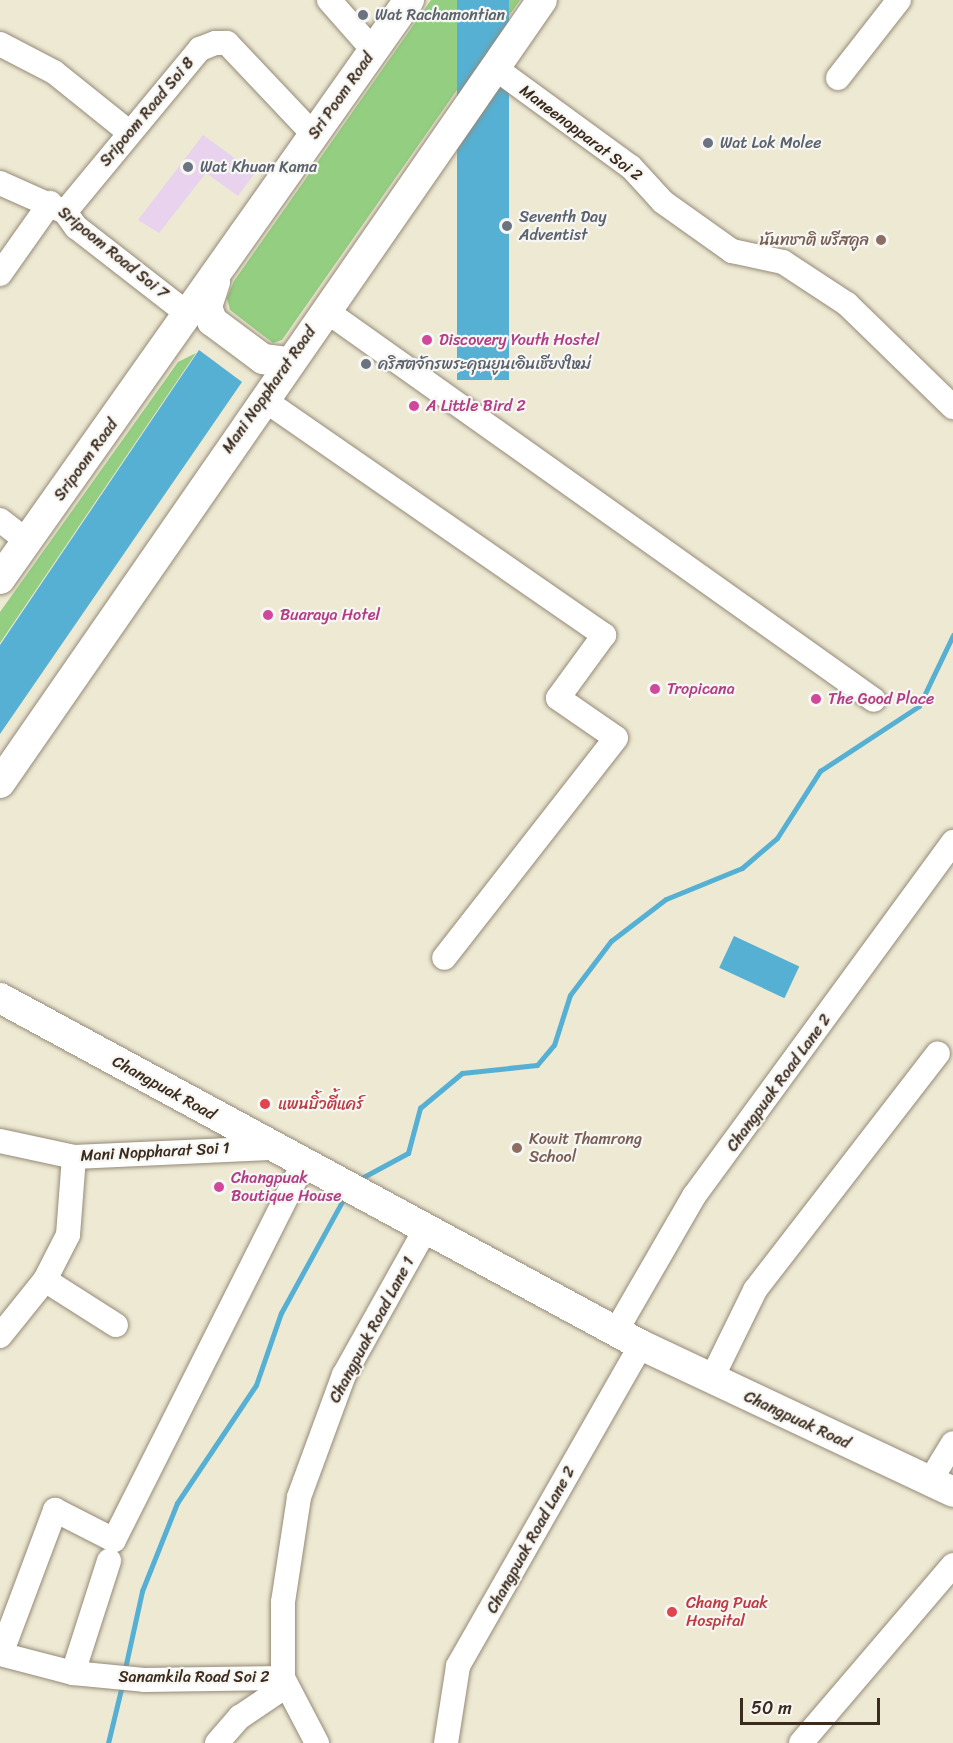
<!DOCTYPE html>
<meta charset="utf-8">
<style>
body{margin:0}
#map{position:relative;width:953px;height:1743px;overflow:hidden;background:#eee9d3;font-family:Sriracha,"Playpen Sans Thai",sans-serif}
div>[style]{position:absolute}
.built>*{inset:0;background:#e8d2ee}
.green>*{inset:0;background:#94ce81}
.water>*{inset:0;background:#55b0d3;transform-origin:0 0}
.stream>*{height:5px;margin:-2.5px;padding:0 2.5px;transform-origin:2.5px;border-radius:2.5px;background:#55b0d3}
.roads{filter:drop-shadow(0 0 2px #948a78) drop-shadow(0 0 2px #948a78)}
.minor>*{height:24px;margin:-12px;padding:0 12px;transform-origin:12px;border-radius:12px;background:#fff}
.major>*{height:30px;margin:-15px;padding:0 15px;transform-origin:15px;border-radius:15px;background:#fff}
.dots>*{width:16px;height:16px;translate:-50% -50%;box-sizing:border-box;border:3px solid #f6f6f2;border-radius:50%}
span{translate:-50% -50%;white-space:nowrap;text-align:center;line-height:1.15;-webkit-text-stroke:4.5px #f6f6f2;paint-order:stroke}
.worship-label{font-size:16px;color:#5b616d}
.left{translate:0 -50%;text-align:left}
.street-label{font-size:16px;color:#3b2a1e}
.education-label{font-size:16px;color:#785e54}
.right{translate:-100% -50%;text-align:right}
.hotel-label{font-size:16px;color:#b23c85}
.health-label{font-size:16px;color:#be3a42}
.scale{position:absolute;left:740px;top:1698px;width:140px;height:27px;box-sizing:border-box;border:3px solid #3b2a1e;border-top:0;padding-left:8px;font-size:18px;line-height:21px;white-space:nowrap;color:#3b2a1e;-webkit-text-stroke:4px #f6f6f2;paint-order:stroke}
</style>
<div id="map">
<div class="built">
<div style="clip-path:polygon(203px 135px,255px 173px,238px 196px,206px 173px,159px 233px,138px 220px)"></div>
</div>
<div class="green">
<div style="clip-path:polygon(431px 0,520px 0,282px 340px,273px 343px,230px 310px,227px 298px,234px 281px)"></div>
<div style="clip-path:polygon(196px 353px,0 643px,0 612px,178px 362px)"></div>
</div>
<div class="water">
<div style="left:457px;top:0;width:52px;height:380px"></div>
<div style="clip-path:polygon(199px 350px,242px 382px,0 734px,0 645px)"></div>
<div style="left:734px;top:936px;width:72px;height:35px;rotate:25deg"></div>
</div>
<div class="stream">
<div style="left:356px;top:1181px;width:59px;rotate:-28.3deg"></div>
<div style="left:408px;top:1153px;width:47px;rotate:-75.1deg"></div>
<div style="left:420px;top:1108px;width:55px;rotate:-39.8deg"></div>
<div style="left:462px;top:1073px;width:75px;rotate:-6.1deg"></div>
<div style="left:537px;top:1065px;width:26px;rotate:-50deg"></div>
<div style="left:554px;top:1045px;width:52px;rotate:-72.3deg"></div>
<div style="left:570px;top:995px;width:68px;rotate:-52.8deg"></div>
<div style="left:611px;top:941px;width:69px;rotate:-37.4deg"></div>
<div style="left:666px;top:899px;width:82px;rotate:-22.2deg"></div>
<div style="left:742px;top:868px;width:46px;rotate:-40.6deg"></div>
<div style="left:777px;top:838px;width:80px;rotate:-57.3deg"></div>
<div style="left:820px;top:771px;width:118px;rotate:-33.3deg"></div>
<div style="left:919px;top:706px;width:79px;rotate:-64.4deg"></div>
<div style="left:124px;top:1673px;width:84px;rotate:-77.6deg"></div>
<div style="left:142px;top:1591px;width:95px;rotate:-68.3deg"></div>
<div style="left:177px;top:1503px;width:142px;rotate:-56.2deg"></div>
<div style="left:256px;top:1385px;width:76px;rotate:-70.9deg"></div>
<div style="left:281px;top:1313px;width:133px;rotate:-61.3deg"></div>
<div style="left:108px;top:1743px;width:60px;rotate:-76.4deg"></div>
</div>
<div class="roads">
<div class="minor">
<div style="left:329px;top:0;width:68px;rotate:48.6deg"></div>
<div style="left:0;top:44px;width:61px;rotate:27.4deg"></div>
<div style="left:54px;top:72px;width:96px;rotate:38.7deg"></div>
<div style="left:495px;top:68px;width:168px;rotate:36.1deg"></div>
<div style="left:631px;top:167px;width:47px;rotate:47.6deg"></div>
<div style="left:663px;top:202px;width:85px;rotate:35.4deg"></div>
<div style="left:732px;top:251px;width:52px;rotate:12.2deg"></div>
<div style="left:783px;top:262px;width:77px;rotate:33.3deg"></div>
<div style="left:847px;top:304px;width:148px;rotate:44.2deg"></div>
<div style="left:838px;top:78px;width:99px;rotate:-52deg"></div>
<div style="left:0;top:183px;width:71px;rotate:24deg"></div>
<div style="left:65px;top:212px;width:19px;rotate:54deg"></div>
<div style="left:76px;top:227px;width:143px;rotate:37.9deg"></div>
<div style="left:65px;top:212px;width:212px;rotate:-50.4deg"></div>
<div style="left:200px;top:49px;width:16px;rotate:-22deg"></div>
<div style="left:215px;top:43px;width:12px"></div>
<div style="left:227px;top:43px;width:127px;rotate:46.6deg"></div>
<div style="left:0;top:274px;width:87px;rotate:-54.8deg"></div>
<div style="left:325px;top:310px;width:673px;rotate:35.39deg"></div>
<div style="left:263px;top:399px;width:415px;rotate:34.7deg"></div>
<div style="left:604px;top:635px;width:78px;rotate:126.1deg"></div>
<div style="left:558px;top:698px;width:70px;rotate:34.6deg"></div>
<div style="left:616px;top:738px;width:279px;rotate:128deg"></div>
<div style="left:0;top:520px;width:36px;rotate:38deg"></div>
<div style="left:0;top:1141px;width:76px;rotate:12.2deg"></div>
<div style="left:74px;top:1157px;width:201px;rotate:-2.6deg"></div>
<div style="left:74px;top:1157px;width:78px;rotate:94.4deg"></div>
<div style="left:68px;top:1235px;width:51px;rotate:117.1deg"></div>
<div style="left:45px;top:1280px;width:84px;rotate:32.4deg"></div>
<div style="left:616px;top:1331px;width:156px;rotate:-60deg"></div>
<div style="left:694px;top:1196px;width:439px;rotate:-53.8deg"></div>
<div style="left:0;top:1336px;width:72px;rotate:-51.2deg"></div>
<div style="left:711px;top:1380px;width:100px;rotate:-63.9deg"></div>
<div style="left:755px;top:1290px;width:299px;rotate:-52.3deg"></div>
<div style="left:930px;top:1481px;width:44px;rotate:-58.8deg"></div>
<div style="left:0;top:1654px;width:75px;rotate:14.6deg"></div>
<div style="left:73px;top:1673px;width:71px;rotate:5.6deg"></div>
<div style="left:144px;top:1680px;width:139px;rotate:-0.8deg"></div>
<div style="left:1px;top:1654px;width:154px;rotate:-69.4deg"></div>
<div style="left:55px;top:1510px;width:66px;rotate:27deg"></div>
<div style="left:114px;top:1540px;width:421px;rotate:-63.3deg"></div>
<div style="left:73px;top:1673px;width:118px;rotate:-72.2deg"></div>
<div style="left:217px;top:1743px;width:35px;rotate:-49deg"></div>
<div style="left:240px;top:1717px;width:55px;rotate:-34deg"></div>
<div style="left:317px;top:1743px;width:73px;rotate:-117.6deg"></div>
<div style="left:283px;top:1678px;width:76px;rotate:-90deg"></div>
<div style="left:283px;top:1602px;width:106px;rotate:-81.3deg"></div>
<div style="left:299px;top:1497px;width:130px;rotate:-69.8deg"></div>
<div style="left:344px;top:1375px;width:166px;rotate:-60.8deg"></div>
<div style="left:446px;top:1743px;width:78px;rotate:-81.1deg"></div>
<div style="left:458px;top:1666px;width:369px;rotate:-60.3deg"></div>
<div style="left:801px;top:1743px;width:234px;rotate:-49.5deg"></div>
</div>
<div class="major">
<div style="left:215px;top:282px;width:26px;rotate:108deg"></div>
<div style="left:207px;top:307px;width:15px;rotate:70deg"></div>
<div style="left:212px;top:321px;width:64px;rotate:36.7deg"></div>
<div style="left:263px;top:359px;width:26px;rotate:7deg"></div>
<div style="left:0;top:579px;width:709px;rotate:-54.76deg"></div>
<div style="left:0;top:783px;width:952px;rotate:-55.31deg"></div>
<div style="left:0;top:998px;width:729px;rotate:28.43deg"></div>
<div style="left:641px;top:1345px;width:345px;rotate:25.2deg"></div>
</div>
</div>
<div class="dots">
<div style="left:363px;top:15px;background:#6b7280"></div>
<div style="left:708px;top:143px;background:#6b7280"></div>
<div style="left:188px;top:167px;background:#6b7280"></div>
<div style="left:507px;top:226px;background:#6b7280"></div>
<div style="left:881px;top:240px;background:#8d6e63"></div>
<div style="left:427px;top:340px;background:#d1479c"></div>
<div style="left:366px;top:364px;background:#6b7280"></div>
<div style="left:414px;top:406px;background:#d1479c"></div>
<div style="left:268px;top:615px;background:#d1479c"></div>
<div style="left:655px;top:689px;background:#d1479c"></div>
<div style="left:816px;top:699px;background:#d1479c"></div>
<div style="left:265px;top:1104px;background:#e0444e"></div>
<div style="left:517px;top:1148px;background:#8d6e63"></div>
<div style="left:219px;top:1187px;background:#d1479c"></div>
<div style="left:672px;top:1612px;background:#e0444e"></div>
</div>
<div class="worship-label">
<span class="left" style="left:375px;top:15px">Wat Rachamontian</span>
<span class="left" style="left:720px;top:143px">Wat Lok Molee</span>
<span class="left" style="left:200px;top:167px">Wat Khuan Kama</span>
<span class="left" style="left:519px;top:226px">Seventh Day<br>Adventist</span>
<span class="left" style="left:378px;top:364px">คริสตจักรพระคุณยูนเอินเชียงใหม่</span>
</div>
<div class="street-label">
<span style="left:341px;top:96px;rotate:-55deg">Sri Poom Road</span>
<span style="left:147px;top:112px;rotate:-50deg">Sripoom Road Soi 8</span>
<span style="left:581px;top:133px;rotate:37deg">Maneenopparat Soi 2</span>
<span style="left:113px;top:253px;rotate:39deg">Sripoom Road Soi 7</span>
<span style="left:269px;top:390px;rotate:-55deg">Mani Noppharat Road</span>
<span style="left:86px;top:460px;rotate:-54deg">Sripoom Road</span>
<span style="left:779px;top:1083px;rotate:-54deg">Changpuak Road Lane 2</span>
<span style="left:164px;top:1088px;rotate:29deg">Changpuak Road</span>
<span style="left:155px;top:1152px;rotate:-3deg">Mani Noppharat Soi 1</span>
<span style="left:372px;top:1330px;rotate:-62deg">Changpuak Road Lane 1</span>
<span style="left:797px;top:1420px;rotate:25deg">Changpuak Road</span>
<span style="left:531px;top:1540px;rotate:-61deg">Changpuak Road Lane 2</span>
<span style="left:194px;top:1677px">Sanamkila Road Soi 2</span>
</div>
<div class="education-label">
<span class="right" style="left:869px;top:240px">นันทชาติ พรีสคูล</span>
<span class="left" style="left:529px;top:1148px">Kowit Thamrong<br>School</span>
</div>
<div class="hotel-label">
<span class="left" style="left:439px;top:340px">Discovery Youth Hostel</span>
<span class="left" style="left:426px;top:406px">A Little Bird 2</span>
<span class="left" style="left:280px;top:615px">Buaraya Hotel</span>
<span class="left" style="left:667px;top:689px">Tropicana</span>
<span class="left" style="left:828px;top:699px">The Good Place</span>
<span class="left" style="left:231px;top:1187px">Changpuak<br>Boutique House</span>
</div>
<div class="health-label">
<span class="left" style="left:278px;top:1104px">แพนบิ้วตี้แคร์</span>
<span class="left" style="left:686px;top:1612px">Chang Puak<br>Hospital</span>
</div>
<div class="scale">50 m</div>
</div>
